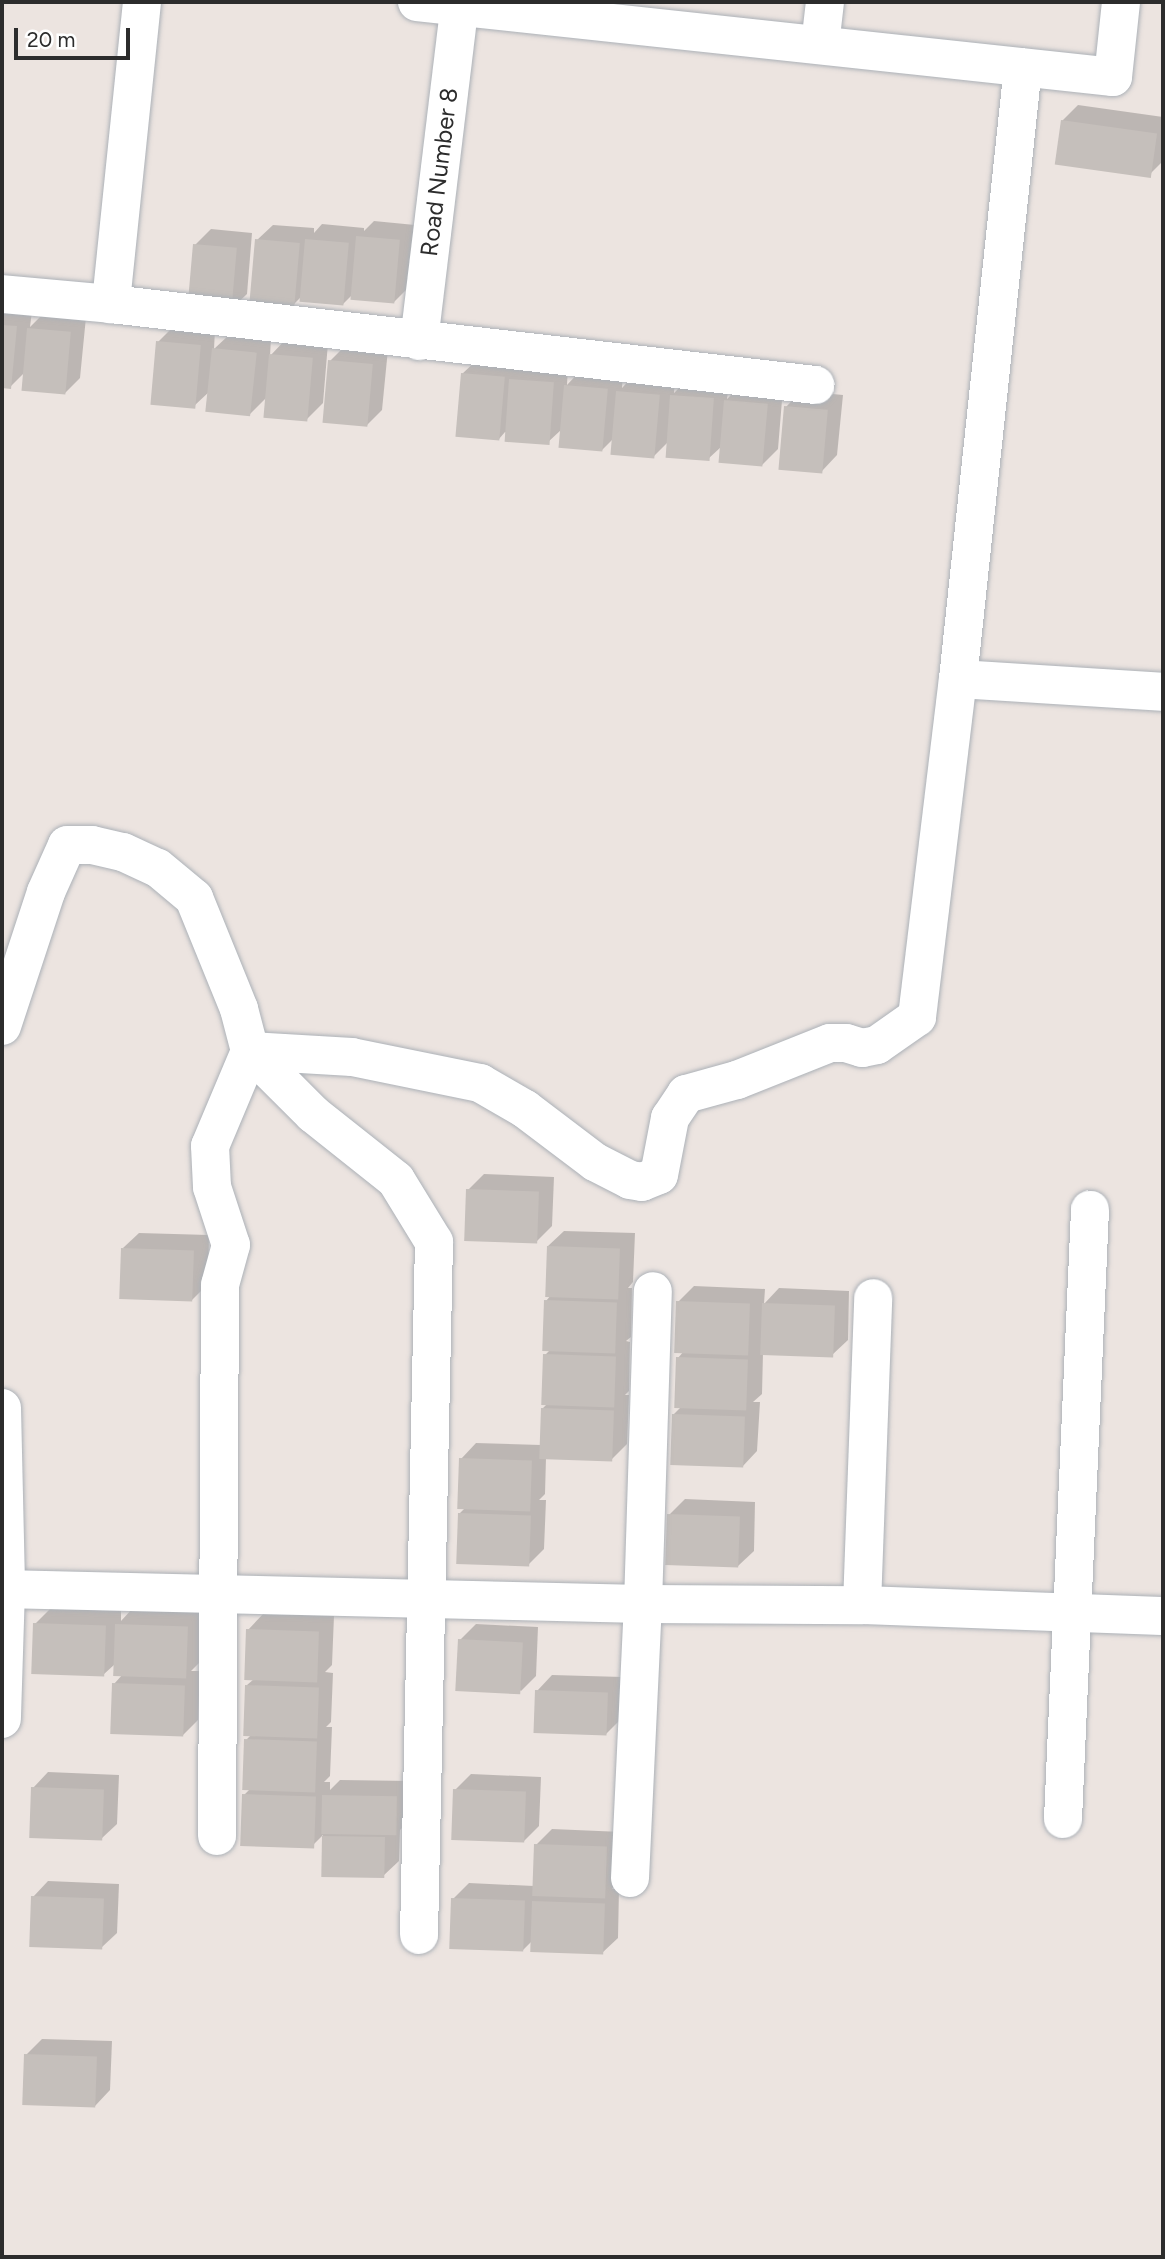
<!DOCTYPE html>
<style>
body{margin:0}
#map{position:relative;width:1165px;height:2259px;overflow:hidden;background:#ece4e0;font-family:Figtree,sans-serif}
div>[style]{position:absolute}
.shadow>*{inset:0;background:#0003}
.building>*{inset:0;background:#c5bfbb;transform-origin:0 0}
.roads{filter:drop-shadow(0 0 2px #acb1b7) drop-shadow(0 0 2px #acb1b7)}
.minor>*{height:38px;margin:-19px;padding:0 19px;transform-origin:19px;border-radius:19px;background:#fff}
span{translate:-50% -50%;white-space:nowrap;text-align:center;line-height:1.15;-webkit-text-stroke:7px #fff;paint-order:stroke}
.street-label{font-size:24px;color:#2c2c2c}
.frame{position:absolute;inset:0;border:4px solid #2c2c2c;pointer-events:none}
.scale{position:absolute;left:14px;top:28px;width:116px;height:32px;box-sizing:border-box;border:4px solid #2c2c2c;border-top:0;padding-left:9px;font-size:21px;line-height:24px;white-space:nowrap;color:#2c2c2c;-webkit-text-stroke:5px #fff;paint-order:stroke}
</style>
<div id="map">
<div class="shadow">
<div style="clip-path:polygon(1078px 105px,1163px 117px,1163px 161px,1149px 175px,1062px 121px)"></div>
<div style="clip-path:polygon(374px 221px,415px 225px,410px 286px,394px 302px,352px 295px,343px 304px,301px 297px,293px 305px,257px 240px,273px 225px,314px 228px,314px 233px,322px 224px,364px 228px,364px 231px)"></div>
<div style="clip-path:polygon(211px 229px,252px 233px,247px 294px,231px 309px,195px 245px)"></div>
<div style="clip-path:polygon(2px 308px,32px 311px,30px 327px,44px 313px,86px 317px,80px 378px,65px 393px,24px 373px,10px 387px,2px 386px)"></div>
<div style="clip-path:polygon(174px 326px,215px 330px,214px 349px,230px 334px,271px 338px,270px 356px,286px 339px,328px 343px,323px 403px,307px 419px,266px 398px,250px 414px,210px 391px,194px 406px,158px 342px)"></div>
<div style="clip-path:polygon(346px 345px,388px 349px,382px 410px,367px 425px,330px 361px)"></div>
<div style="clip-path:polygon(478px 359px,520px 362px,519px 371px,527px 364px,568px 367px,567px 385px,581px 370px,623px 374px,622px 388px,633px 376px,675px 380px,674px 393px,687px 380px,729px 383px,727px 399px,741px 385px,783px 388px,778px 449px,762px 465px,721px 447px,708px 459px,667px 443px,654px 456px,612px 440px,602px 450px,561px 430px,547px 443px,505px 432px,499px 439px,462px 374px)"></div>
<div style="clip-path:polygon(801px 391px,843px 395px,837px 455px,822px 471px,786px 407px)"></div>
<div style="clip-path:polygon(484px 1174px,554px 1177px,552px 1226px,536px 1242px,468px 1190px)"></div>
<div style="clip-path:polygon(564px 1231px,635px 1233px,633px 1282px,628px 1288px,632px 1288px,631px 1337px,626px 1341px,630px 1342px,629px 1391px,625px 1395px,629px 1395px,627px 1444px,611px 1460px,546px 1458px,545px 1494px,539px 1500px,546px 1500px,544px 1549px,528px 1565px,459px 1514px,465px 1508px,461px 1459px,476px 1443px,541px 1445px,542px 1409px,547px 1404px,545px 1355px,550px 1350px,546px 1301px,551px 1295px,548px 1246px)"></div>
<div style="clip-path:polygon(139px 1233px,209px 1235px,208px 1284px,192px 1300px,123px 1248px)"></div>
<div style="clip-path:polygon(694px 1286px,765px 1289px,764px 1304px,779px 1288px,849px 1291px,848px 1340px,832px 1355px,763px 1353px,762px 1394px,753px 1402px,760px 1402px,757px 1451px,742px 1467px,673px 1415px,681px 1407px,678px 1358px,684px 1351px,678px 1302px)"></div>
<div style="clip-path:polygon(685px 1499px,755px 1502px,754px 1551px,738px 1566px,669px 1515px)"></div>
<div style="clip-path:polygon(51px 1608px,121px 1611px,121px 1621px,132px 1609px,203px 1612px,201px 1661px,191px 1671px,200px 1671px,198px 1720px,183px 1735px,114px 1684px,123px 1674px,115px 1664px,103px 1675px,35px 1624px)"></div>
<div style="clip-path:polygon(263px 1614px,334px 1616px,332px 1665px,325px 1672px,333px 1673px,331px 1722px,326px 1727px,332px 1727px,330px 1776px,324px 1782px,330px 1782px,330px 1790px,340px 1780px,412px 1781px,412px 1818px,400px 1830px,399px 1861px,383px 1876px,322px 1875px,323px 1835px,312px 1846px,244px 1795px,250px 1789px,246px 1740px,251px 1735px,247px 1685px,254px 1679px,248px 1630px)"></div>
<div style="clip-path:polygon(476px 1624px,538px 1627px,536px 1676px,521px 1691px,460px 1640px)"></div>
<div style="clip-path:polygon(552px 1675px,623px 1677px,622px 1718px,606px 1734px,537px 1691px)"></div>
<div style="clip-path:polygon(48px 1772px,119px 1775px,117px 1824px,101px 1839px,33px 1788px)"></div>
<div style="clip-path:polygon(471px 1774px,541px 1777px,539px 1826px,523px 1842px,455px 1790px)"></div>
<div style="clip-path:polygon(552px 1829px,622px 1832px,620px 1881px,612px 1889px,619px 1889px,618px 1938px,602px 1953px,532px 1941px,522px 1951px,453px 1899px,469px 1883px,534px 1886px,536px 1845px)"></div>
<div style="clip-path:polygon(48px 1881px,119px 1884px,117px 1933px,101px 1948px,33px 1897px)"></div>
<div style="clip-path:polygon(42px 2039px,112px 2041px,110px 2090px,95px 2106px,26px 2055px)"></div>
</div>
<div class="building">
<div style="left:1061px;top:120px;width:97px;height:45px;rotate:8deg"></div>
<div style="left:356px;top:236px;width:44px;height:64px;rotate:5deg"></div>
<div style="left:255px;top:239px;width:45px;height:64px;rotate:5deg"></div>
<div style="left:305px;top:239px;width:44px;height:63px;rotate:5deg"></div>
<div style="left:193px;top:244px;width:44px;height:63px;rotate:5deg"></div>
<div style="clip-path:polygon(2px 325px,17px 326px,11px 389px,2px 388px)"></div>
<div style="left:27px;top:328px;width:44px;height:63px;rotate:5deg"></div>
<div style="left:156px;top:341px;width:45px;height:64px;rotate:5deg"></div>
<div style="left:212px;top:348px;width:45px;height:64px;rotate:6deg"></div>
<div style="left:269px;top:354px;width:44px;height:64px;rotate:5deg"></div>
<div style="left:328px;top:360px;width:45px;height:63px;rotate:5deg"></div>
<div style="left:461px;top:373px;width:44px;height:64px;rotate:5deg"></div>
<div style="left:509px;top:379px;width:45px;height:63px;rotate:4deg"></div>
<div style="left:564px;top:385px;width:44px;height:63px;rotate:5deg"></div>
<div style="left:616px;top:391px;width:44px;height:64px;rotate:5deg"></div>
<div style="left:670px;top:395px;width:44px;height:63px;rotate:4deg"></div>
<div style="left:724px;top:400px;width:44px;height:63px;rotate:5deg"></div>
<div style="left:784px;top:406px;width:44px;height:64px;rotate:5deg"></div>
<div style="left:466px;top:1189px;width:73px;height:52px;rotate:2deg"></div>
<div style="left:547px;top:1246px;width:73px;height:51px;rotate:2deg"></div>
<div style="left:121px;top:1248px;width:73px;height:51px;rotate:2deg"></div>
<div style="left:544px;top:1300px;width:73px;height:51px;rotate:2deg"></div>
<div style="left:676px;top:1301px;width:74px;height:52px;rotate:2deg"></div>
<div style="left:762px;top:1303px;width:73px;height:52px;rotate:2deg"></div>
<div style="left:543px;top:1354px;width:73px;height:51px;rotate:2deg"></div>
<div style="left:676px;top:1357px;width:72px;height:51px;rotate:2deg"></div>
<div style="left:541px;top:1408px;width:73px;height:51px;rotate:2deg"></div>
<div style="left:672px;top:1414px;width:73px;height:51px;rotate:2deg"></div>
<div style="left:459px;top:1458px;width:73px;height:51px;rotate:2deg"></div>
<div style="left:458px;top:1513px;width:73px;height:51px;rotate:2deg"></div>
<div style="left:667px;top:1514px;width:73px;height:51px;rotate:2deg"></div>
<div style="left:33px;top:1623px;width:73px;height:51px;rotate:2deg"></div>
<div style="left:115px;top:1624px;width:73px;height:52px;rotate:2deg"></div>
<div style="left:246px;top:1629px;width:73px;height:51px;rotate:2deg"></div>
<div style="left:458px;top:1639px;width:65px;height:52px;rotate:3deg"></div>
<div style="left:112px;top:1683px;width:73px;height:51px;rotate:2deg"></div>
<div style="left:245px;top:1685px;width:74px;height:51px;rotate:2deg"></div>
<div style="left:535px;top:1690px;width:73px;height:43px;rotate:2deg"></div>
<div style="left:244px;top:1739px;width:73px;height:51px;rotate:2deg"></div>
<div style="left:31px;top:1787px;width:73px;height:51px;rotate:2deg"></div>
<div style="left:453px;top:1789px;width:73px;height:51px;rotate:2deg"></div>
<div style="left:242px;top:1794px;width:74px;height:52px;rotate:2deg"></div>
<div style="left:322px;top:1795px;width:75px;height:39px;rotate:1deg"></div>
<div style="left:322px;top:1836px;width:63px;height:41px;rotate:1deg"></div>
<div style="left:534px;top:1844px;width:73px;height:52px;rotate:2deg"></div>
<div style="left:31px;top:1896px;width:73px;height:51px;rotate:2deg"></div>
<div style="left:451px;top:1898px;width:74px;height:51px;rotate:2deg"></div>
<div style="left:532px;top:1901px;width:73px;height:51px;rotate:2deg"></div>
<div style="left:24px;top:2054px;width:73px;height:51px;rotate:2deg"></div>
</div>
<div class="roads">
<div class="minor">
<div style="left:142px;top:2px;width:304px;rotate:95.9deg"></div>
<div style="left:111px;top:304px;width:709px;rotate:6.56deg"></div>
<div style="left:417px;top:2px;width:700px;rotate:6.15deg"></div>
<div style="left:1113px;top:77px;width:75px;rotate:-83.9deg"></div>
<div style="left:820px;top:45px;width:43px;rotate:-83.4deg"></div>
<div style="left:2px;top:294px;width:109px;rotate:5.2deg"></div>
<div style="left:419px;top:341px;width:341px;rotate:-83.1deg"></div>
<div style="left:958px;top:679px;width:205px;rotate:3.6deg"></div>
<div style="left:2px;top:1026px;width:141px;rotate:-71.8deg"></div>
<div style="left:46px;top:892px;width:51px;rotate:-65.9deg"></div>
<div style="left:67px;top:845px;width:25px"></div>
<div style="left:92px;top:845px;width:32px;rotate:13deg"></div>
<div style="left:123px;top:852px;width:38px;rotate:25deg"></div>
<div style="left:158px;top:868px;width:47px;rotate:39.8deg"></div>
<div style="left:194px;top:898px;width:120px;rotate:67.9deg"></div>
<div style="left:239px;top:1009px;width:43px;rotate:75.3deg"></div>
<div style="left:250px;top:1051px;width:103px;rotate:112.8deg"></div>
<div style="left:210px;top:1146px;width:41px;rotate:87.2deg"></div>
<div style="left:212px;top:1187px;width:61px;rotate:71.9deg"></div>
<div style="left:231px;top:1245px;width:41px;rotate:105.4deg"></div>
<div style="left:220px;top:1285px;width:551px;rotate:90.31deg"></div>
<div style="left:250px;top:1051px;width:102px;rotate:3.4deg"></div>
<div style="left:352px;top:1057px;width:131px;rotate:11.5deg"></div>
<div style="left:480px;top:1083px;width:52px;rotate:30deg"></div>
<div style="left:525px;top:1109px;width:88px;rotate:37.1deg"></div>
<div style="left:595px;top:1162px;width:39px;rotate:27deg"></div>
<div style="left:630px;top:1180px;width:12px;rotate:9deg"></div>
<div style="left:642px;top:1182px;width:18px;rotate:-22deg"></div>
<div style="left:659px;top:1175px;width:58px;rotate:-79.1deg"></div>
<div style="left:670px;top:1118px;width:29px;rotate:-56deg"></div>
<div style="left:686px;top:1094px;width:53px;rotate:-15.4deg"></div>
<div style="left:737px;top:1080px;width:100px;rotate:-21.7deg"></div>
<div style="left:830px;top:1043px;width:16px"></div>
<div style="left:846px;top:1043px;width:17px;rotate:17deg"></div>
<div style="left:862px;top:1048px;width:15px;rotate:-11deg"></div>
<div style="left:877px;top:1045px;width:49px;rotate:-35deg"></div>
<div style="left:917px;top:1017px;width:340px;rotate:-83.1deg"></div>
<div style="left:958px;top:679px;width:615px;rotate:-83.94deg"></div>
<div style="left:250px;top:1051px;width:89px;rotate:45deg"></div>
<div style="left:313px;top:1114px;width:106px;rotate:38.5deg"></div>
<div style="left:396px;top:1180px;width:73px;rotate:58.5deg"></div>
<div style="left:434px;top:1242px;width:693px;rotate:91.24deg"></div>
<div style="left:2px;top:1408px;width:181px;rotate:88.7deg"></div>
<div style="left:6px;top:1589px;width:130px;rotate:91.8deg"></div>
<div style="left:2px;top:1589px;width:641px;rotate:1.34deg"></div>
<div style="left:643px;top:1604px;width:219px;rotate:0.3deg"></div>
<div style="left:862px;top:1605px;width:301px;rotate:2.1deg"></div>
<div style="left:862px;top:1605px;width:307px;rotate:-87.9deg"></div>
<div style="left:1063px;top:1819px;width:610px;rotate:-87.46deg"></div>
<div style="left:630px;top:1878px;width:274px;rotate:-87.3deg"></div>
<div style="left:643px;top:1604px;width:313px;rotate:-88.2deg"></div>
</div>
</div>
<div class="street-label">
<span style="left:439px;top:172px;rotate:-83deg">Road Number 8</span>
</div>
<div class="frame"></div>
<div class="scale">20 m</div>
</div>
